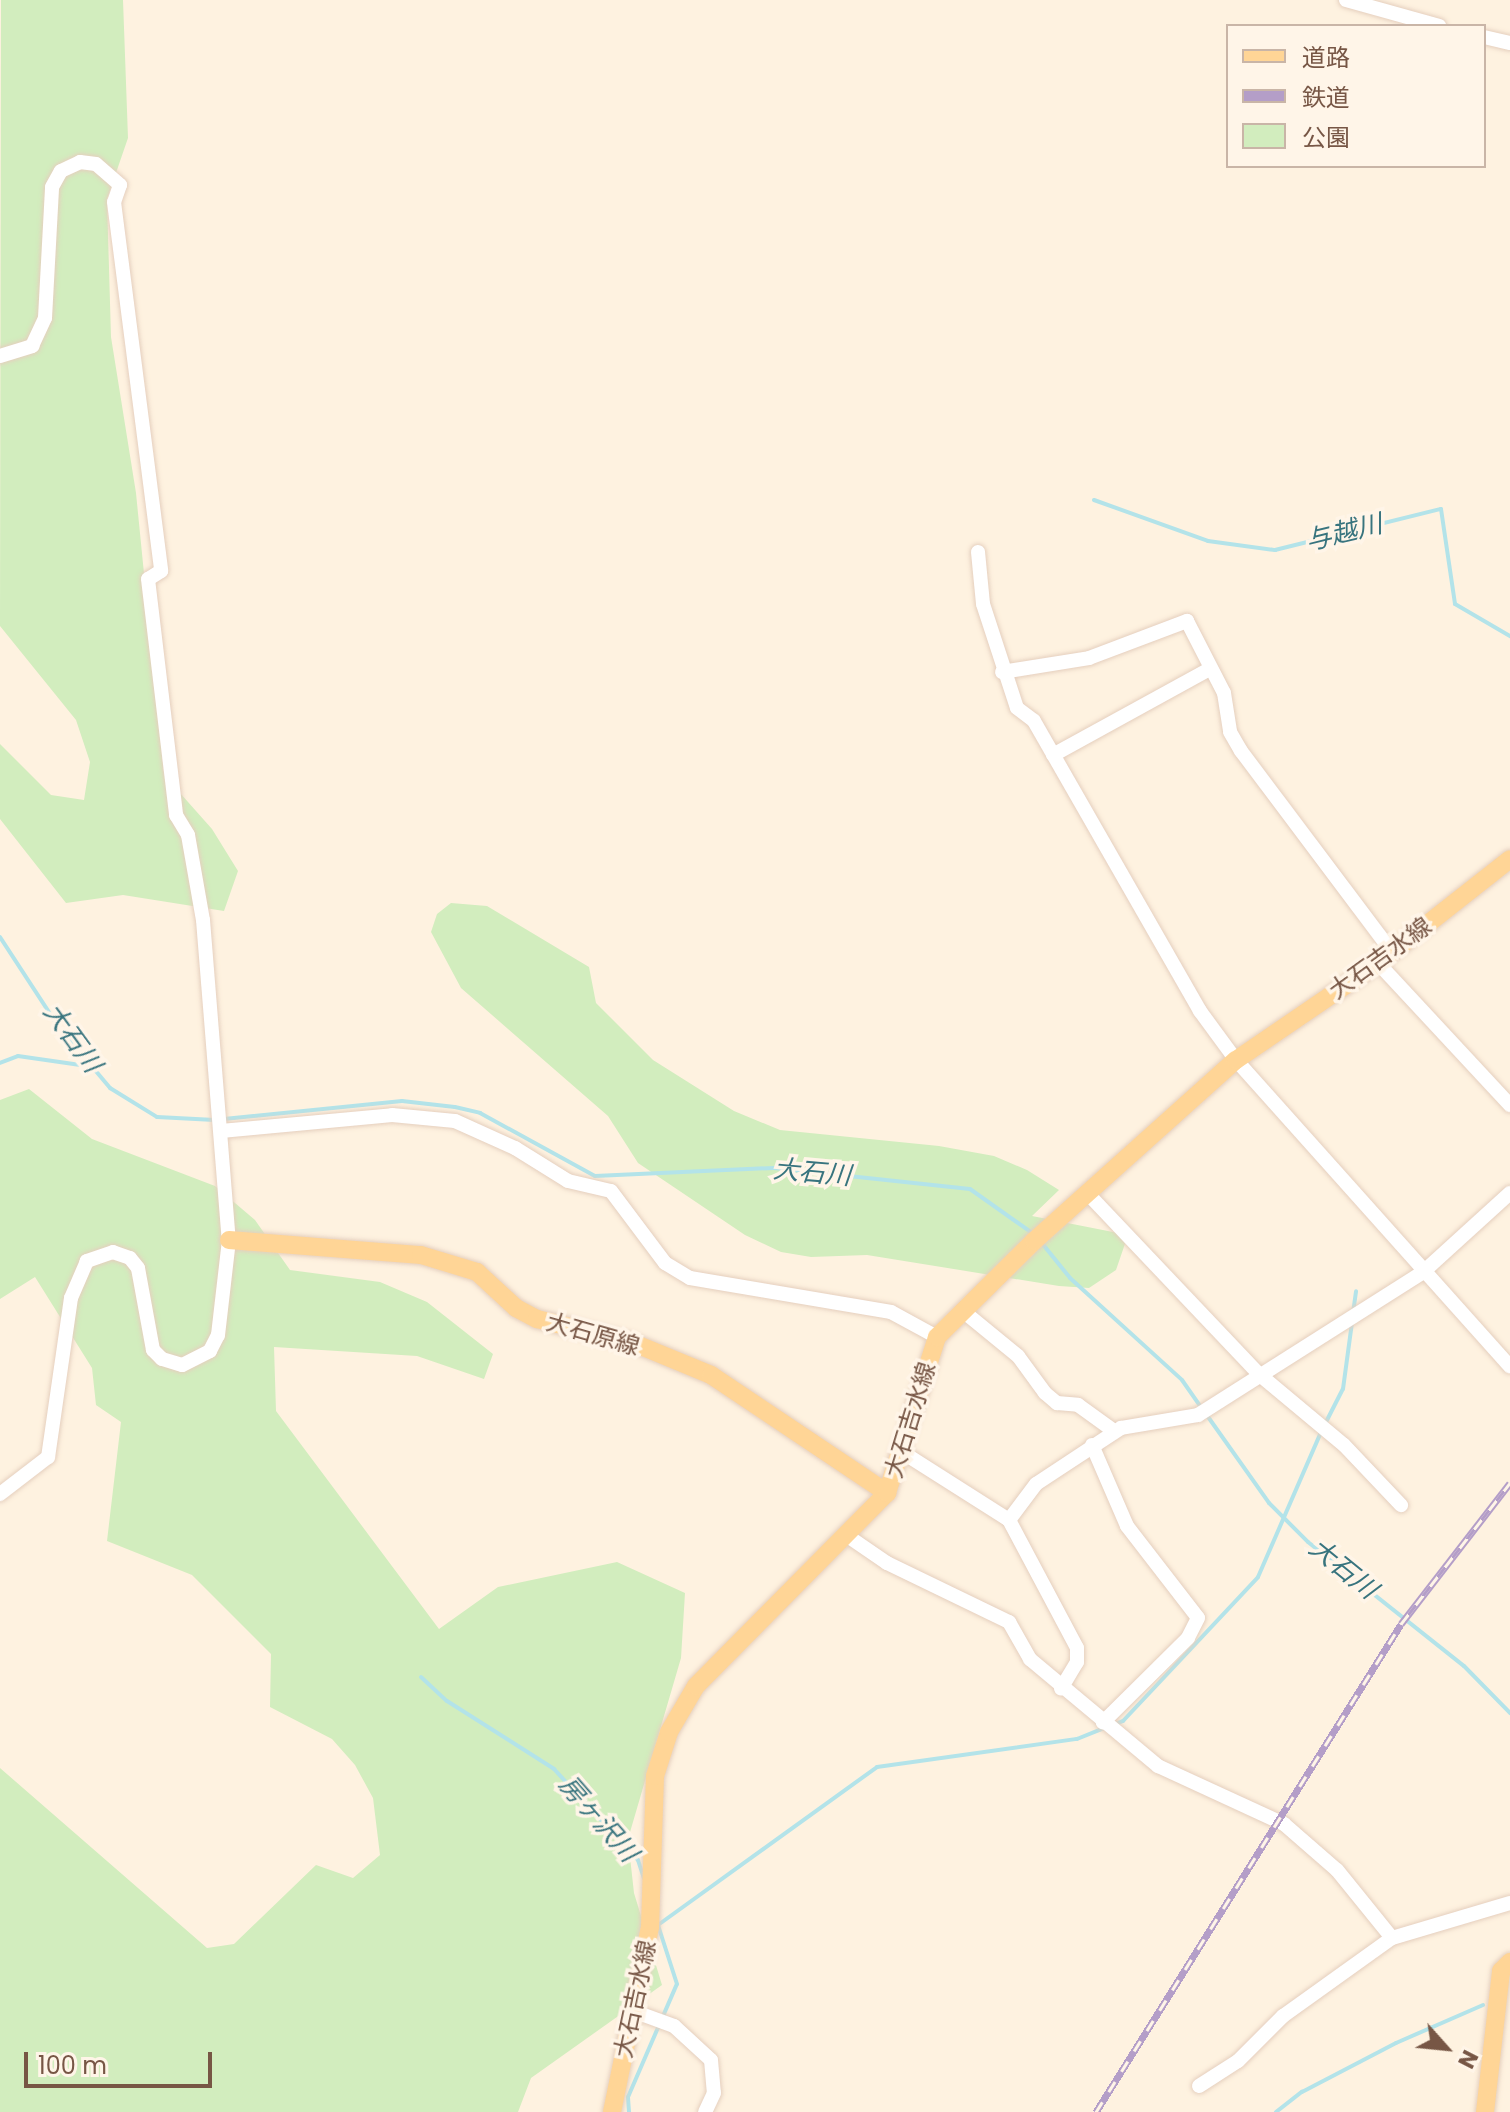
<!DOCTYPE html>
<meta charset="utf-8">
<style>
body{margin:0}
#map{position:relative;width:1510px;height:2112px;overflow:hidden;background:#fef2e0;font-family:Poppins,"Noto Sans JP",sans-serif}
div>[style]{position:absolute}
.green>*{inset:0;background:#d2edbe}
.stream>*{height:4px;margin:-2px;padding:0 2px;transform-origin:2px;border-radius:2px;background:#b3e3e9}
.roads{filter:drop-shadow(0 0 2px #e5cfbe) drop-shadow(0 0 2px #e5cfbe)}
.minor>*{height:14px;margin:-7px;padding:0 7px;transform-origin:7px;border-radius:7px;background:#fff}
.major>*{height:18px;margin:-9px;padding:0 9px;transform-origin:9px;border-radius:9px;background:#ffd596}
.rail>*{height:7px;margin-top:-3.5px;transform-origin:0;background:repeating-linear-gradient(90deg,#fff5e8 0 12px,#b49ec8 0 24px);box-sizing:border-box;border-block:2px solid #b49ec8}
span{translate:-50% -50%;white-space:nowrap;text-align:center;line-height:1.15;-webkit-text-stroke:7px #fff5e8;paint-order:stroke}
.street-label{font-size:24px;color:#775645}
.water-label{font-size:26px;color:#38747e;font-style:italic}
.legend{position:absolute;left:1226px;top:24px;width:260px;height:144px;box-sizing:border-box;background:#fff5e8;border:2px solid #c9b5a7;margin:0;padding:10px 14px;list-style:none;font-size:24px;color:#775645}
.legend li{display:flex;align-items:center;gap:16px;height:40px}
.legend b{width:40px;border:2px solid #c9b5a7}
.north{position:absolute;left:1406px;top:2008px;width:80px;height:80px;-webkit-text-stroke:6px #fff5e8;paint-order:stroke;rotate:117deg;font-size:22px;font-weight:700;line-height:32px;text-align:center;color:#775645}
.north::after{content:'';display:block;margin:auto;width:28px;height:36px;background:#775645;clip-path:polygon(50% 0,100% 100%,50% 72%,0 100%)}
.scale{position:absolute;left:24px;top:2052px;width:188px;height:36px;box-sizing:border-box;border:4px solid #775645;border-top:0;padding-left:10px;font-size:24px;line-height:28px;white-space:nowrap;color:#775645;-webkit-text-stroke:6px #fff5e8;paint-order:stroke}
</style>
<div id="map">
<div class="green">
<div style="clip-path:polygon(1px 0,123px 0,128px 138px,107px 199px,111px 337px,136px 493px,164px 775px,212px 829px,238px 871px,224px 911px,123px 895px,66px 903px,0 819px,0 744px,51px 795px,84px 800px,90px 762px,76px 720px,0 626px)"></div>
<div style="clip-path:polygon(451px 903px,487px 906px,589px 967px,596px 1003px,653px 1060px,734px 1111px,780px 1130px,939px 1146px,994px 1156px,1027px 1170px,1059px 1190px,1032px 1216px,1128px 1235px,1116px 1270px,1089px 1288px,1059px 1286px,867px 1255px,811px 1257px,781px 1252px,745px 1235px,638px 1163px,608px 1116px,461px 988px,431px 932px,437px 914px)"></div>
<div style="clip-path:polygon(29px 1089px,92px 1139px,215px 1186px,255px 1220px,290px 1270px,380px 1282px,427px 1302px,493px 1354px,484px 1379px,417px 1356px,274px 1347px,276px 1411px,439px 1629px,498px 1587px,617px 1562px,685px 1593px,681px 1658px,628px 1839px,634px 1893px,662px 1985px,531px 2078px,518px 2112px,0 2112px,0 1768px,207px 1948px,234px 1944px,316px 1865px,353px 1878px,380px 1855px,373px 1798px,355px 1765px,332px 1739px,270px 1707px,271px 1654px,192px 1575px,107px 1541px,121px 1422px,96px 1405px,92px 1368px,35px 1277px,0 1299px,0 1100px)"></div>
</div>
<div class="stream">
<div style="left:1094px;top:500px;width:121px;rotate:19.8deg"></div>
<div style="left:1208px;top:541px;width:68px;rotate:7.7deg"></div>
<div style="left:1275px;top:550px;width:171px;rotate:-13.9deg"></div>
<div style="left:1441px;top:509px;width:96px;rotate:81.6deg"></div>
<div style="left:1455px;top:604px;width:64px;rotate:30.2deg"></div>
<div style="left:0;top:937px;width:106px;rotate:56.9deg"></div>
<div style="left:58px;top:1026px;width:81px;rotate:50deg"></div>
<div style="left:110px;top:1088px;width:55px;rotate:31.7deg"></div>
<div style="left:157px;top:1117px;width:58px;rotate:3deg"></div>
<div style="left:0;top:1063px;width:19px;rotate:-21deg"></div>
<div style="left:18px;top:1056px;width:70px;rotate:8.2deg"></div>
<div style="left:224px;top:1119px;width:179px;rotate:-5.8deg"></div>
<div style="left:402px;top:1101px;width:53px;rotate:6.5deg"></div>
<div style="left:455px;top:1107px;width:26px;rotate:13deg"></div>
<div style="left:480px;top:1113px;width:131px;rotate:28.7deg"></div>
<div style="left:595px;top:1176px;width:179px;rotate:-2.6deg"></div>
<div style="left:774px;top:1168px;width:197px;rotate:6.1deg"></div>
<div style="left:970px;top:1189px;width:80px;rotate:35.3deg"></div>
<div style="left:1041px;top:1242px;width:46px;rotate:51.1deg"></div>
<div style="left:1070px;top:1278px;width:151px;rotate:42.3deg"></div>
<div style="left:1182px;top:1380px;width:33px;rotate:55deg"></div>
<div style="left:1353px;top:1313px;width:22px;rotate:-82deg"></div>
<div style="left:1206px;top:1414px;width:109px;rotate:54.7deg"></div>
<div style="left:1269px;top:1503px;width:55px;rotate:45deg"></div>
<div style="left:1308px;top:1542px;width:199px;rotate:38.5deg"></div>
<div style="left:1464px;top:1666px;width:66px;rotate:45.6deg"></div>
<div style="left:1325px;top:1424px;width:39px;rotate:-63deg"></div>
<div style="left:1343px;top:1389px;width:68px;rotate:-82.3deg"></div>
<div style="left:421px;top:1677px;width:35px;rotate:43deg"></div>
<div style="left:447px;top:1701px;width:127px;rotate:32.4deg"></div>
<div style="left:554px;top:1769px;width:124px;rotate:47.3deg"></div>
<div style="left:638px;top:1860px;width:19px;rotate:72deg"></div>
<div style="left:1113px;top:1725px;width:11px;rotate:-22deg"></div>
<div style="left:1123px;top:1721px;width:197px;rotate:-46.8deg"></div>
<div style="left:1258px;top:1577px;width:158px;rotate:-66.5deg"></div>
<div style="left:658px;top:1925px;width:270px;rotate:-35.8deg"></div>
<div style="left:877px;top:1767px;width:202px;rotate:-8deg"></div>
<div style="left:1077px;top:1739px;width:29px;rotate:-22deg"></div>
<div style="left:629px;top:2112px;width:15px;rotate:-94deg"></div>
<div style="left:628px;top:2097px;width:123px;rotate:-66.6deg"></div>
<div style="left:677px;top:1984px;width:62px;rotate:-107.9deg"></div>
<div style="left:1276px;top:2112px;width:33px;rotate:-38deg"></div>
<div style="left:1302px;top:2092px;width:106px;rotate:-27.5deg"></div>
<div style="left:1396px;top:2043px;width:95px;rotate:-23.6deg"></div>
</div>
<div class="roads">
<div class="minor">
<div style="left:1346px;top:0;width:97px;rotate:15.6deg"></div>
<div style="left:1484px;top:37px;width:27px;rotate:13deg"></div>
<div style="left:0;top:356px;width:34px;rotate:-17deg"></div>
<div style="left:32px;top:346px;width:31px;rotate:-65deg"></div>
<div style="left:45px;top:318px;width:131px;rotate:-86.9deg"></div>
<div style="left:52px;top:187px;width:18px;rotate:-61deg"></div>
<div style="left:61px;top:171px;width:21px;rotate:-25deg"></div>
<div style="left:80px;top:162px;width:16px;rotate:7deg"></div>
<div style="left:96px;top:164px;width:32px;rotate:41deg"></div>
<div style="left:120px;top:185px;width:18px;rotate:109deg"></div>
<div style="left:114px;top:202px;width:372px;rotate:82.7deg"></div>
<div style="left:161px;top:571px;width:15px;rotate:148deg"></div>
<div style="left:148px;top:579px;width:238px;rotate:83.2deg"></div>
<div style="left:176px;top:815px;width:23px;rotate:59deg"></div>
<div style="left:188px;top:835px;width:86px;rotate:80deg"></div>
<div style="left:203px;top:920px;width:321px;rotate:85.4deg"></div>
<div style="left:229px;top:1240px;width:96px;rotate:96.6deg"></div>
<div style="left:218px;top:1335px;width:18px;rotate:117deg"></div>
<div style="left:210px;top:1351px;width:31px;rotate:153deg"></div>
<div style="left:182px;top:1365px;width:21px;rotate:-163deg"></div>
<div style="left:162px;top:1359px;width:13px;rotate:-135deg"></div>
<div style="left:153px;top:1350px;width:83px;rotate:-100.4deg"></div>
<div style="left:138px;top:1268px;width:13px;rotate:-129deg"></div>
<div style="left:130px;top:1258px;width:18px;rotate:-161deg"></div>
<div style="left:113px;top:1252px;width:28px;rotate:161deg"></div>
<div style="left:87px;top:1261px;width:40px;rotate:113.4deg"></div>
<div style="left:71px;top:1298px;width:161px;rotate:98.2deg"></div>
<div style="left:48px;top:1457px;width:61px;rotate:142.4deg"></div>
<div style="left:978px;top:552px;width:52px;rotate:84.5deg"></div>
<div style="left:983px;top:604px;width:109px;rotate:71.9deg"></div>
<div style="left:1017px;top:708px;width:21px;rotate:37deg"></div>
<div style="left:1034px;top:721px;width:334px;rotate:60.2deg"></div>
<div style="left:1200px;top:1011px;width:61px;rotate:53.7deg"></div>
<div style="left:1236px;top:1060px;width:411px;rotate:48.2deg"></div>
<div style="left:1002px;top:672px;width:88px;rotate:-9.1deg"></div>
<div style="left:1089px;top:658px;width:105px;rotate:-20.7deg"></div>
<div style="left:1187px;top:621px;width:81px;rotate:62.8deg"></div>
<div style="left:1224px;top:693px;width:39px;rotate:81deg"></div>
<div style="left:1230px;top:732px;width:22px;rotate:60deg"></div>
<div style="left:1241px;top:751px;width:251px;rotate:53.1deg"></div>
<div style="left:1053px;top:755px;width:180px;rotate:-28.8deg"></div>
<div style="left:1378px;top:963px;width:194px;rotate:47.1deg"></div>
<div style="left:221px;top:1131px;width:172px;rotate:-5.3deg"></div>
<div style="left:392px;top:1115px;width:63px;rotate:5.4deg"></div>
<div style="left:455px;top:1121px;width:66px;rotate:24.2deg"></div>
<div style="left:515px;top:1148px;width:62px;rotate:31.9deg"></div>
<div style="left:568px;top:1181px;width:44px;rotate:13.1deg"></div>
<div style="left:611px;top:1191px;width:90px;rotate:53.1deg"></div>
<div style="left:665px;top:1263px;width:29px;rotate:31deg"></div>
<div style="left:690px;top:1278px;width:204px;rotate:9.6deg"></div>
<div style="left:891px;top:1312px;width:52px;rotate:28.5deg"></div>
<div style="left:1089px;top:1195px;width:248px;rotate:46.5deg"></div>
<div style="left:1260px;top:1375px;width:109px;rotate:39.8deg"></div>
<div style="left:1344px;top:1445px;width:83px;rotate:46.5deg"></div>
<div style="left:963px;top:1311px;width:71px;rotate:39.3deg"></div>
<div style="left:1018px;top:1356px;width:46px;rotate:53.9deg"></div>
<div style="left:1045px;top:1393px;width:16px;rotate:40deg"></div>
<div style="left:1057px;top:1403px;width:21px;rotate:5deg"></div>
<div style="left:1078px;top:1405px;width:44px;rotate:35.8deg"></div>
<div style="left:1092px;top:1445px;width:88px;rotate:66.6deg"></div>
<div style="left:1127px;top:1526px;width:116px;rotate:52.3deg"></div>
<div style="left:1198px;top:1618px;width:22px;rotate:117deg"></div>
<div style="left:1188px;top:1638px;width:120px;rotate:135.3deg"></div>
<div style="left:902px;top:1452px;width:127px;rotate:32.4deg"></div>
<div style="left:1009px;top:1520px;width:145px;rotate:62deg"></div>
<div style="left:1077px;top:1648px;width:14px;rotate:90deg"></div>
<div style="left:1077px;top:1662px;width:31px;rotate:121deg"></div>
<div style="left:1009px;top:1520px;width:45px;rotate:-53.1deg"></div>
<div style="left:1036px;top:1484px;width:102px;rotate:-33.4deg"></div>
<div style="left:1121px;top:1428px;width:78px;rotate:-9.6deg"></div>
<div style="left:1198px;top:1415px;width:265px;rotate:-32.4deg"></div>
<div style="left:1422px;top:1273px;width:119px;rotate:-42.3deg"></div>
<div style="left:849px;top:1537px;width:46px;rotate:34.4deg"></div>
<div style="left:887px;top:1563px;width:136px;rotate:25.8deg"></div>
<div style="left:1009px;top:1622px;width:43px;rotate:60.4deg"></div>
<div style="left:1030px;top:1659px;width:167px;rotate:39.9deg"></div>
<div style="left:1158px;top:1766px;width:139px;rotate:24.7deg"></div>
<div style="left:1284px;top:1824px;width:70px;rotate:41deg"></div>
<div style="left:1337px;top:1870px;width:87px;rotate:51deg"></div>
<div style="left:1392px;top:1938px;width:123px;rotate:-16.5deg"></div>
<div style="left:633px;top:2011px;width:44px;rotate:20.1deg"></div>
<div style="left:674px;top:2026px;width:50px;rotate:42.6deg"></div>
<div style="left:711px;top:2060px;width:33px;rotate:85deg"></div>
<div style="left:714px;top:2093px;width:21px;rotate:115deg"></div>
<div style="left:1199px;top:2086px;width:46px;rotate:-32.7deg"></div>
<div style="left:1238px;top:2061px;width:64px;rotate:-45deg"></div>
<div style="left:1283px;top:2016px;width:134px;rotate:-35.6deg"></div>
</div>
<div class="major">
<div style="left:229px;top:1240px;width:193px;rotate:4.5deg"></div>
<div style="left:421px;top:1255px;width:59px;rotate:16.9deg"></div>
<div style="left:477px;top:1272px;width:53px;rotate:42.7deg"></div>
<div style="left:516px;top:1308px;width:24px;rotate:28deg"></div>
<div style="left:537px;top:1319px;width:97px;rotate:13.7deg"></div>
<div style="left:631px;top:1342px;width:87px;rotate:22.4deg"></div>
<div style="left:711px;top:1375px;width:212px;rotate:33.8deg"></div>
<div style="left:612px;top:2112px;width:189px;rotate:-78.4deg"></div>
<div style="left:650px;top:1927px;width:151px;rotate:-88.1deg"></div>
<div style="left:655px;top:1776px;width:46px;rotate:-72.3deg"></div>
<div style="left:669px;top:1732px;width:53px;rotate:-59.6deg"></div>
<div style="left:696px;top:1686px;width:272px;rotate:-45.3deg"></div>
<div style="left:887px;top:1493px;width:164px;rotate:-72.2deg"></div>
<div style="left:937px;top:1337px;width:136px;rotate:-44.7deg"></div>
<div style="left:1034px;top:1241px;width:271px;rotate:-41.9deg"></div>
<div style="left:1236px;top:1060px;width:172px;rotate:-34.3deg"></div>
<div style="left:1378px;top:963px;width:168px;rotate:-38.2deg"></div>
<div style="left:1485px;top:2112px;width:142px;rotate:-83.5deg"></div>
<div style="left:1501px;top:1971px;width:13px;rotate:-45deg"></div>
</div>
</div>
<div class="rail">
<div style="left:1096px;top:2112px;width:575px;rotate:-57.99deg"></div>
<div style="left:1401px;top:1624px;width:178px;rotate:-52.3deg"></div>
</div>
<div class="street-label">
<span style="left:1380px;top:958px;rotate:-36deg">大石吉水線</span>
<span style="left:593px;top:1334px;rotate:16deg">大石原線</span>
<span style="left:910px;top:1420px;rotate:-73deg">大石吉水線</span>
<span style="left:635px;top:1999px;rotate:-78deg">大石吉水線</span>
</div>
<div class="water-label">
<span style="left:1344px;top:533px;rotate:-14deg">与越川</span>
<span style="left:72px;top:1038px;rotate:54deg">大石川</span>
<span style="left:812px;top:1173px;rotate:5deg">大石川</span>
<span style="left:1343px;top:1569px;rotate:39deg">大石川</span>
<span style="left:598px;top:1819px;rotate:49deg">房ヶ沢川</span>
</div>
<ul class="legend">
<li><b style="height:10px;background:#ffd596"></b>道路</li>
<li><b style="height:10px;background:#b49ec8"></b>鉄道</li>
<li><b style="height:22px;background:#d2edbe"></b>公園</li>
</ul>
<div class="north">N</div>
<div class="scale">100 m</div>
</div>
